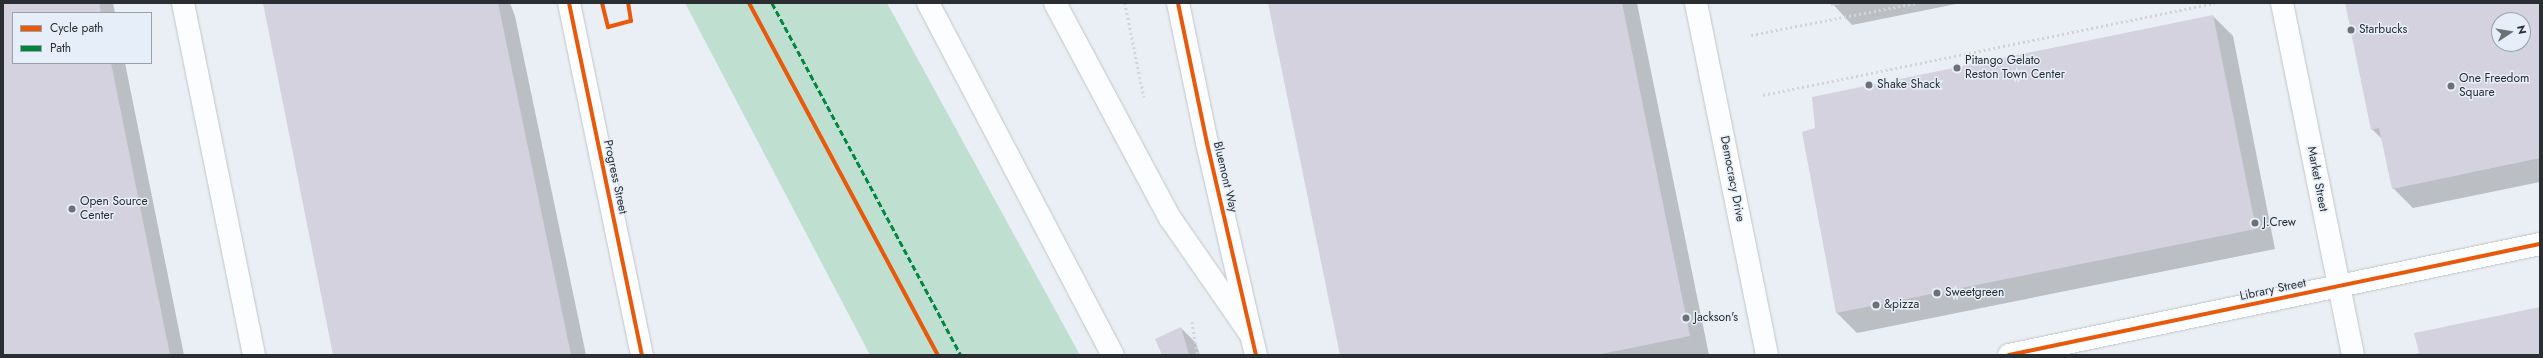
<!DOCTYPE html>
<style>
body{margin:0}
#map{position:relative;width:2543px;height:358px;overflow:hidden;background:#eaeff5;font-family:Jost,sans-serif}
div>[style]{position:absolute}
.green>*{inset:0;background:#bfe0d0}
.shadow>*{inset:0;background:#0003}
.building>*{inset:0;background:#d5d2e0}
.path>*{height:2.5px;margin-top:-1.25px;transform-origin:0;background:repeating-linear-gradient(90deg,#d3d4d6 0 2px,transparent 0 5px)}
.roads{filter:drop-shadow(0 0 1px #c1c5c9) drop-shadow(0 0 1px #c1c5c9)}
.minor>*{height:22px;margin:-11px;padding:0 11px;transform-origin:11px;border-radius:11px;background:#fcfdfe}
.quiet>*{height:3px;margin-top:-1.5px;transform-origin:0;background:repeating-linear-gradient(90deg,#00873e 0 6px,transparent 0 9px)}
.cycleway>*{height:4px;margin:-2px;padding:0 2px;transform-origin:2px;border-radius:2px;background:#e8590c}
.dots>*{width:11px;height:11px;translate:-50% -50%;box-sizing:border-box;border:2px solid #e6eff9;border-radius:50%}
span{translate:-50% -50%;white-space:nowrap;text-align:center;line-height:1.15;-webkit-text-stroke:3px #e6eff9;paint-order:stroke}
.poi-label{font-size:12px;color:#2a2d31}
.left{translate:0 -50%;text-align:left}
.street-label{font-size:12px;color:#2a2d31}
.frame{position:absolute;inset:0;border:4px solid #2a2d31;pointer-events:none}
.legend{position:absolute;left:12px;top:12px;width:140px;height:52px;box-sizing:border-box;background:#e6eff9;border:1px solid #9ba1a9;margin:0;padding:5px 7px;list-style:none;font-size:12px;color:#2a2d31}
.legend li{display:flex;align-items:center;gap:8px;height:20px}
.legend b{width:20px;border:1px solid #9ba1a9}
.north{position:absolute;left:2491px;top:12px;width:40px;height:40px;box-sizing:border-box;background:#e6eff9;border:1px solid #9ba1a9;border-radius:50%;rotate:78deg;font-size:11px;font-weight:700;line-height:16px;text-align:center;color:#2a2d31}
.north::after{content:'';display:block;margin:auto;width:14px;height:18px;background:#6d7176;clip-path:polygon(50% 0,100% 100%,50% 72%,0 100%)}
</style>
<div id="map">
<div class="green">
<div style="clip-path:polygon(685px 3px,887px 3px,1080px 355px,870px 355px)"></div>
</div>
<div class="shadow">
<div style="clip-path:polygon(3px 3px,113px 3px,115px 13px,13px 13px,13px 63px,125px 63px,184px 355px,3px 355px)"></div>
<div style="clip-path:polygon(264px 3px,510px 3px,515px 16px,586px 355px,335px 355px)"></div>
<div style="clip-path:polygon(1269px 3px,1637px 3px,1709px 355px,1341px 355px)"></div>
<div style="clip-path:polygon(1832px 3px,1961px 3px,1852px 25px)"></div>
<div style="clip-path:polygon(evenodd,2346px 3px,2540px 3px,2540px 182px,2413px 208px,2393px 188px,2383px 140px,2372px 129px,2346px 3px,2499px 20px,2523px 20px,2523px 44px,2499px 44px,2499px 20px)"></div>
<div style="clip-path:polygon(2213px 16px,2233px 36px,2275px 249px,1857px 333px,1837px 313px,1803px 132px)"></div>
<div style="clip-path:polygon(1181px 328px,1196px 343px,1200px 355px,1164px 355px)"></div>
</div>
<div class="building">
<div style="clip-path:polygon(3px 3px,99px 3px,101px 13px,13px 13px,13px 63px,111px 63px,170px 355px,3px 355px)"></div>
<div style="clip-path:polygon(263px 3px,498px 3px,571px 355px,333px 355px)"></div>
<div style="clip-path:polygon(1268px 3px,1622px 3px,1690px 336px,1596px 355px,1340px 355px)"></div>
<div style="clip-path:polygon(1831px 3px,1842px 3px,1842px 4px,1831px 6px)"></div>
<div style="clip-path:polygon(evenodd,2345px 3px,2540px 3px,2540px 158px,2392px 189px,2379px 128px,2371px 130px,2345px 3px,2499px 20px,2523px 20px,2523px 44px,2499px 44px,2499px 20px)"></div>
<div style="clip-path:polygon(2213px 15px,2256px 229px,1836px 313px,1802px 132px,1815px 128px,1812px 97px)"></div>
<div style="clip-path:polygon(2540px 307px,2540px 355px,2412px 355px,2419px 353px,2414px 333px)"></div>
<div style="clip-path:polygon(1181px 327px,1189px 355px,1162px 355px,1155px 339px)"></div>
</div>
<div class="path">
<div style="left:1125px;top:3px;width:96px;rotate:78.6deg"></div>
<div style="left:1751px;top:35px;width:168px;rotate:-11deg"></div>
<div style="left:1763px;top:95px;width:461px;rotate:-11.5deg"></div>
<div style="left:1192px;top:322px;width:34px;rotate:80deg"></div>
</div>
<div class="roads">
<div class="minor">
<div style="left:183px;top:3px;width:359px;rotate:78.6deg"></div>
<div style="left:569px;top:3px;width:359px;rotate:78.3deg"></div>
<div style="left:928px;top:3px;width:398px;rotate:62.3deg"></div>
<div style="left:1055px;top:3px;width:244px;rotate:61.9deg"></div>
<div style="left:1170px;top:218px;width:142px;rotate:55.3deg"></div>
<div style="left:1178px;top:3px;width:143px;rotate:78.3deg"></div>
<div style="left:1207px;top:143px;width:218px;rotate:77deg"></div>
<div style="left:1696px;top:3px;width:359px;rotate:78.6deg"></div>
<div style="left:2282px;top:3px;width:359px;rotate:78.6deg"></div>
<div style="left:2009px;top:355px;width:542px;rotate:-11.81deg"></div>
</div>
</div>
<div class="quiet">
<div style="left:772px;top:3px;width:400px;rotate:61.8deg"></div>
</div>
<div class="cycleway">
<div style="left:569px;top:3px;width:359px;rotate:78.3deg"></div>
<div style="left:602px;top:3px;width:25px;rotate:76deg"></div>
<div style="left:608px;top:27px;width:24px;rotate:-15deg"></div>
<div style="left:631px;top:21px;width:18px;rotate:-99deg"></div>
<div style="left:749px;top:3px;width:400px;rotate:61.8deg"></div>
<div style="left:1178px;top:3px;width:143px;rotate:78.3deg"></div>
<div style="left:1207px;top:143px;width:218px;rotate:77deg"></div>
<div style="left:2009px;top:355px;width:542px;rotate:-11.81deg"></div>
</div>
<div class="dots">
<div style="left:2351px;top:30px;background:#6d7176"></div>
<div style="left:1957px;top:68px;background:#6d7176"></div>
<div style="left:1869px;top:85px;background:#6d7176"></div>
<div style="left:2451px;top:86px;background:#6d7176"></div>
<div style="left:72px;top:209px;background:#6d7176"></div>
<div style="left:2255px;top:223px;background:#6d7176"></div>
<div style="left:1937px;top:293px;background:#6d7176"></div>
<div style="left:1876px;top:305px;background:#6d7176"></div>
<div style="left:1686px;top:318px;background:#6d7176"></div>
</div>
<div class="poi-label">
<span class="left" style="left:2359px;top:30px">Starbucks</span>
<span class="left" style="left:1965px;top:68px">Pitango Gelato<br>Reston Town Center</span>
<span class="left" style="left:2459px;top:86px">One Freedom<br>Square</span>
<span class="left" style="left:1877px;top:85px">Shake Shack</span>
<span class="left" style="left:80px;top:209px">Open Source<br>Center</span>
<span class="left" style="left:2263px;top:223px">J.Crew</span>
<span class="left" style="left:1945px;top:293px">Sweetgreen</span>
<span class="left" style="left:1884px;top:305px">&amp;pizza</span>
<span class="left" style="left:1694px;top:318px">Jackson's</span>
</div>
<div class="street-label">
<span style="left:615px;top:177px;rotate:78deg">Progress Street</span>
<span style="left:1225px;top:177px;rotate:77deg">Bluemont Way</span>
<span style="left:1732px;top:179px;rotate:79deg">Democracy Drive</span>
<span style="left:2317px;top:179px;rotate:79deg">Market Street</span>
<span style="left:2273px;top:290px;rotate:-12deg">Library Street</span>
</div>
<div class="frame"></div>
<ul class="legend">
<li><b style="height:5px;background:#e8590c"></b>Cycle path</li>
<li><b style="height:5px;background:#00873e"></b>Path</li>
</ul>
<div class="north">N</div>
</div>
